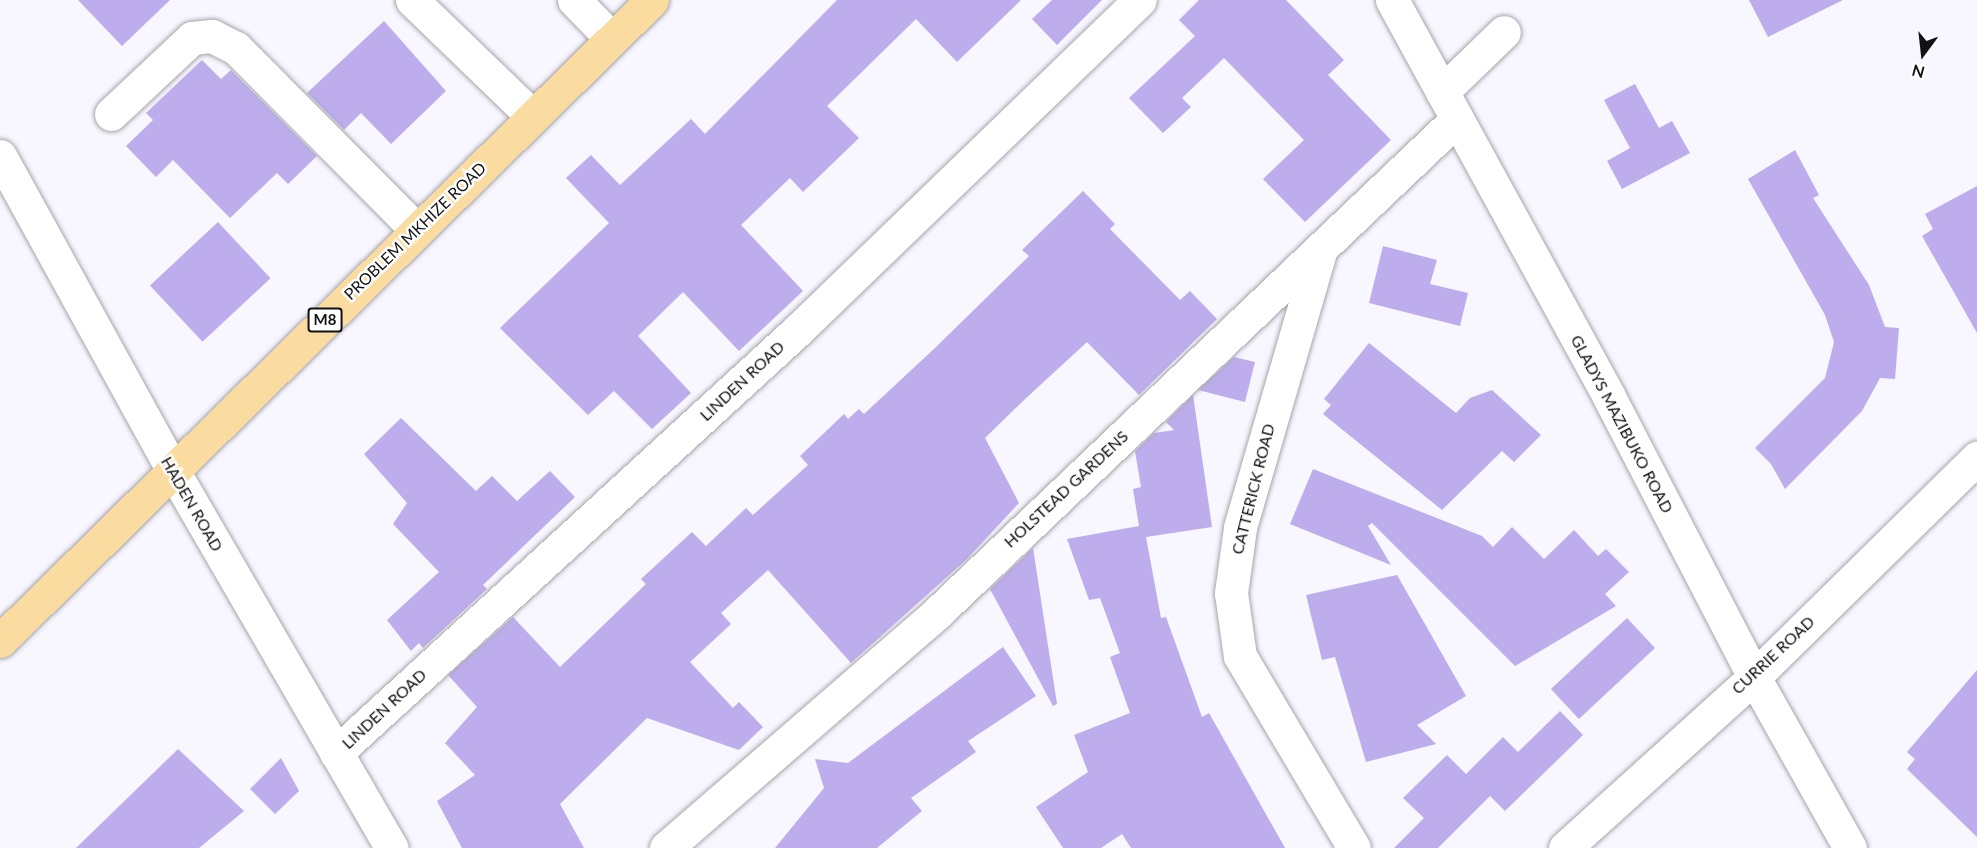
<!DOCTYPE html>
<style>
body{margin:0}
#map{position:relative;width:1977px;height:848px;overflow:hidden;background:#f8f6fe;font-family:Lato,sans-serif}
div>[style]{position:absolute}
.building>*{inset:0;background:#bdadec;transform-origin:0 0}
.roads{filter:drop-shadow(0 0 2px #a7a5ac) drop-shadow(0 0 2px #a7a5ac)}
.minor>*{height:33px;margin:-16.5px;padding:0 16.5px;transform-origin:16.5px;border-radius:16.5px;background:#fff}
.major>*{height:33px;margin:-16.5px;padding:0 16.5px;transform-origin:16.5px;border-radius:16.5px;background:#fadca0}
span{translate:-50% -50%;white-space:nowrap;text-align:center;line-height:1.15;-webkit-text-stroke:5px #fff;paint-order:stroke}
.shield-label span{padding:2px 4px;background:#fff;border:2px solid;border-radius:4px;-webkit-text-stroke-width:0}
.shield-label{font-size:15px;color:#121214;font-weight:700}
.street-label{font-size:16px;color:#121214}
.north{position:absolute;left:1893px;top:24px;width:60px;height:60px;-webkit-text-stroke:4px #fff;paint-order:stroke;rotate:195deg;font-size:16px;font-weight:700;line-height:24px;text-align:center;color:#121214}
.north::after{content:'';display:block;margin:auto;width:21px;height:27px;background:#121214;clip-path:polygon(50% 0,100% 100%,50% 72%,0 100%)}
</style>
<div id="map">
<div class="building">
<div style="clip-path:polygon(78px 0,170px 0,122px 46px)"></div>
<div style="clip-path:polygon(837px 0,1021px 0,957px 62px,916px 19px,827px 106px,859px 138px,803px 192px,790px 178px,741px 225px,803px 291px,739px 351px,683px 292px,638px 336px,691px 393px,652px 429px,614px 391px,588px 415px,500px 328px,609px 223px,566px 178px,591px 155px,620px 185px,691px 119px,705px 134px)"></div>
<div style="clip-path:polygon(1052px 0,1102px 0,1057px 45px,1032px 19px)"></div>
<div style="clip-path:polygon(1199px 0,1286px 0,1344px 60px,1328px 75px,1391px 140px,1305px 222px,1263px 179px,1304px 140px,1224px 58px,1182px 98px,1191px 107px,1163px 133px,1129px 98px,1195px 36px,1179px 20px)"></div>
<div style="clip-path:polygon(1749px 0,1843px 0,1768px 37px)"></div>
<div style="clip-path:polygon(384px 21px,446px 91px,391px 144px,361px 113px,344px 130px,307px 93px)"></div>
<div style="clip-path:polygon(202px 60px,221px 79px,231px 70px,317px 156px,288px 184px,277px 173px,230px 218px,173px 160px,156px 177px,126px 146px,153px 120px,146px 113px)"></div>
<div style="clip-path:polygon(1635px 84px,1659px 128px,1672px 121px,1690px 153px,1622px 189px,1607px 161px,1630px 148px,1604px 100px)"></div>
<div style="clip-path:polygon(1795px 150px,1819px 195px,1813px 198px,1869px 285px,1885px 327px,1899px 328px,1895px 379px,1880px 378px,1862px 411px,1785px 489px,1771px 464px,1755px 448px,1825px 378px,1834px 342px,1825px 315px,1748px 179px)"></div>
<div style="clip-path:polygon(1977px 186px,1977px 333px,1922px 236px,1933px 229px,1925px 214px)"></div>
<div style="clip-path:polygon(1083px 191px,1115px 224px,1110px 229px,1180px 300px,1190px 291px,1217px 319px,1139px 395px,1087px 342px,1023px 401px,985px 438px,1019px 503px,967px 559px,851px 663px,768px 570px,721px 613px,731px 624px,690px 662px,733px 708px,739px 702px,763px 727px,739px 750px,647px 718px,560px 804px,584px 848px,462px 848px,437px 801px,475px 775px,445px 743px,477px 707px,448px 675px,513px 617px,560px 667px,646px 584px,641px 579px,692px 532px,706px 546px,746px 508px,753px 515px,808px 465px,800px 456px,844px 414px,848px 419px,859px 409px,864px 414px,935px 348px,1029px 256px,1022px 250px)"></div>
<div style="left:218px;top:222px;width:77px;height:93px;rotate:47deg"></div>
<div style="clip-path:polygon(1383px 246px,1437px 260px,1430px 284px,1468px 293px,1460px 326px,1369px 303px)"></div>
<div style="clip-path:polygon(1369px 343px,1456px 413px,1470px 398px,1492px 390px,1541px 435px,1514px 462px,1502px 451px,1442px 510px,1323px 414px,1331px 405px,1324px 399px)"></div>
<div style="clip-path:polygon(1234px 357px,1255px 362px,1245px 402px,1198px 390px)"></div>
<div style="clip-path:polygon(1193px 395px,1212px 527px,1146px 537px,1161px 618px,1166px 617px,1202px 717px,1209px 713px,1285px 848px,1131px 848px,1122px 834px,1101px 848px,1063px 848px,1036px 807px,1088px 772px,1074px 735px,1130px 713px,1110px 657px,1120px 653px,1100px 598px,1089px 600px,1067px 539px,1139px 526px,1133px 489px,1141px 487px,1135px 451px,1154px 433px,1174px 430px,1166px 422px)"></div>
<div style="clip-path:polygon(401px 418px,476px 491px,492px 476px,517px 501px,550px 471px,575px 497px,483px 585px,487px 589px,423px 648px,419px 643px,411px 651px,387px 620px,439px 572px,393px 524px,407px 503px,364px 454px)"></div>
<div style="clip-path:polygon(1313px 469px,1482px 536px,1493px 547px,1512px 527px,1544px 559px,1574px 530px,1598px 556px,1606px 549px,1629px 572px,1605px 594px,1616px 606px,1515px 666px,1372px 523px,1368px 526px,1391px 565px,1290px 524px)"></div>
<div style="clip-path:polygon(1033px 548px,1057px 704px,1053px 706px,990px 589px)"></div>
<div style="clip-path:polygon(1397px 575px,1466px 696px,1417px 725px,1436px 744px,1366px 762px,1335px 657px,1322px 660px,1306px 595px)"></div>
<div style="left:1627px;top:618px;width:41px;height:104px;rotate:47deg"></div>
<div style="clip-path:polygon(1003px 647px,1036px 696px,968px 741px,976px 752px,911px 798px,922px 811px,877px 848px,775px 848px,824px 788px,815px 759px,848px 763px)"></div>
<div style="clip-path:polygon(1977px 670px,1977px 837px,1907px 769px,1915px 759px,1907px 752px)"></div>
<div style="clip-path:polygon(1560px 711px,1583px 735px,1505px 811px,1490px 796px,1438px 848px,1394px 848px,1424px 818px,1403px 798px,1447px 755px,1466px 774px,1503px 737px,1518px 752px)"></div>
<div style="clip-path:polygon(178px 749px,244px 811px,199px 848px,76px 848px)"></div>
<div style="clip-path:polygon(281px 758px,299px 791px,275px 814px,250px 789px)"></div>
</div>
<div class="roads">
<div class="minor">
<div style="left:412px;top:0;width:168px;rotate:44deg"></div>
<div style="left:574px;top:0;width:54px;rotate:45.7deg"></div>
<div style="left:1392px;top:0;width:452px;rotate:61.3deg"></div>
<div style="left:1609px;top:397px;width:315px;rotate:62.6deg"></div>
<div style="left:1754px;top:677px;width:196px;rotate:60.7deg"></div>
<div style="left:1442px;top:92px;width:86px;rotate:-44.1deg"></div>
<div style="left:111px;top:114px;width:111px;rotate:-43.2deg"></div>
<div style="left:192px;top:38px;width:20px;rotate:-6deg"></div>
<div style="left:212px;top:36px;width:27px;rotate:27deg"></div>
<div style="left:236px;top:48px;width:257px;rotate:45.2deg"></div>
<div style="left:0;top:156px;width:357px;rotate:61.2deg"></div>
<div style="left:172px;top:469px;width:438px;rotate:59.9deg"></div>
<div style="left:1320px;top:252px;width:287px;rotate:106.2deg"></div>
<div style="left:1240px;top:528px;width:66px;rotate:97.9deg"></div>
<div style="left:1231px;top:593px;width:64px;rotate:81.9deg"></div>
<div style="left:1240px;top:656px;width:223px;rotate:59.3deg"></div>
<div style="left:336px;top:753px;width:626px;rotate:-42.48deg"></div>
<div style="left:798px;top:330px;width:475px;rotate:-44deg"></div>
<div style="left:666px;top:848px;width:359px;rotate:-40.9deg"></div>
<div style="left:937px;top:613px;width:717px;rotate:-43.53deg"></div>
<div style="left:1565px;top:848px;width:255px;rotate:-42.1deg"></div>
<div style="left:1754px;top:677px;width:313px;rotate:-44.5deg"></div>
</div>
<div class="major">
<div style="left:0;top:641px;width:914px;rotate:-44.51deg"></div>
</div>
</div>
<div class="shield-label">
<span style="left:325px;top:320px">M8</span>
</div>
<div class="street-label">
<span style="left:415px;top:231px;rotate:-44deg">PROBLEM MKHIZE ROAD</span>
<span style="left:742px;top:381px;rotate:-43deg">LINDEN ROAD</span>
<span style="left:1622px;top:424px;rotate:62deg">GLADYS MAZIBUKO ROAD</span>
<span style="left:1066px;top:489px;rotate:-43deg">HOLSTEAD GARDENS</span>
<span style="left:1253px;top:489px;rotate:-76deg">CATTERICK ROAD</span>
<span style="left:192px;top:504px;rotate:60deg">HADEN ROAD</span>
<span style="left:1773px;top:655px;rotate:-43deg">CURRIE ROAD</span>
<span style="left:384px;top:709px;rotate:-43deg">LINDEN ROAD</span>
</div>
<div class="north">N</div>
</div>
